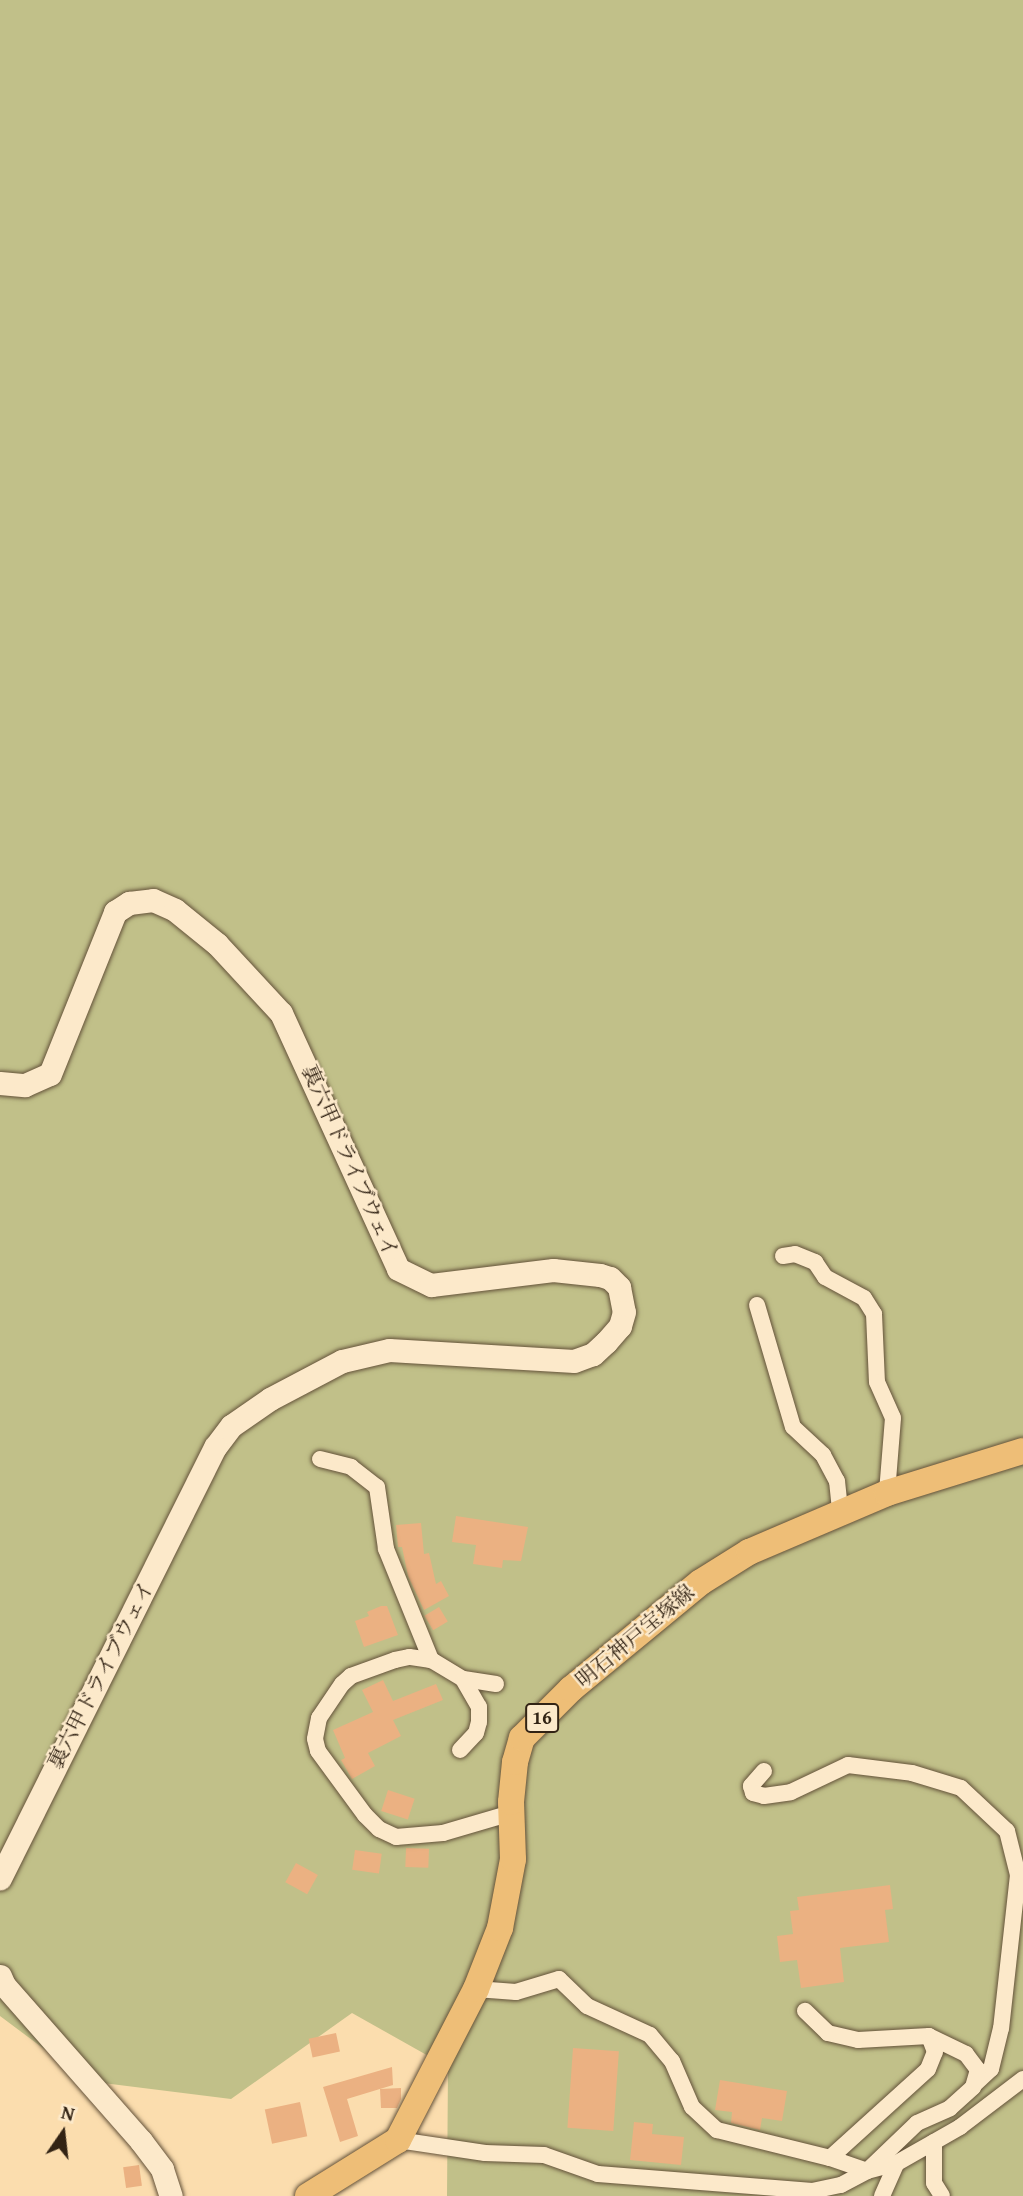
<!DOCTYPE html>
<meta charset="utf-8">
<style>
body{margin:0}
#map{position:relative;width:1023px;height:2196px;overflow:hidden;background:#fbddae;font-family:"Gentium Book Plus","Noto Serif JP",serif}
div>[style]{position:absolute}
.green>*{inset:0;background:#c1c089}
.building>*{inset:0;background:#ebb182;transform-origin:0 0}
.roads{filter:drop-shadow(0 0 2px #64523a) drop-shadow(0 0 2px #64523a)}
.street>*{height:16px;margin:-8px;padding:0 8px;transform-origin:8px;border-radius:8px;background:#fce9ca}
.secondary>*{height:23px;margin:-11.5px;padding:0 11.5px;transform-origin:11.5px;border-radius:11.5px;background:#fce9ca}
.primary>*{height:26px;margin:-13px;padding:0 13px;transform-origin:13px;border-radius:13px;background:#eebe77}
span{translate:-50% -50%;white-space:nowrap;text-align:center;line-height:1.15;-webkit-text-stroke:5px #fce9ca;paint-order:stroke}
.shield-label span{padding:2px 5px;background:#fce9ca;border:2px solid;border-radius:5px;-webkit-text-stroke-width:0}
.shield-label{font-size:19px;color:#322314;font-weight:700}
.street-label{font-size:21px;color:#322314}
.north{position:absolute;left:28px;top:2098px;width:70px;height:70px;-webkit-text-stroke:5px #fce9ca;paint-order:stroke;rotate:14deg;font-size:19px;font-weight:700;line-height:28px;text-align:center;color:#322314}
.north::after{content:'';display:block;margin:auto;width:24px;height:32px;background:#322314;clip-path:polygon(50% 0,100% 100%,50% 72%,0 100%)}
</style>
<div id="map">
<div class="green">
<div style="clip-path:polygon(0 0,1023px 0,1023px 2196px,447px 2196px,448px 2067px,352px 2013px,231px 2099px,87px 2081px,0 2016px)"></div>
</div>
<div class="building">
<div style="clip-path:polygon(456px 1516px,528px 1527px,521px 1561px,503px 1560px,502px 1568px,473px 1564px,476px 1545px,452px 1542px)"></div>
<div style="clip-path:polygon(421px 1523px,424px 1554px,429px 1553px,436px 1584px,441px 1581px,449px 1596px,424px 1610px,408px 1576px,402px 1547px,398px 1547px,396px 1525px)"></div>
<div style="clip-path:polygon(381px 1606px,387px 1606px,398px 1635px,364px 1647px,355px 1621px,369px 1616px,367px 1612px)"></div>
<div style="left:439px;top:1607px;width:17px;height:17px;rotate:59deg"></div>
<div style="clip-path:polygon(383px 1680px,393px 1701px,436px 1684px,443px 1700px,393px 1720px,401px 1736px,368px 1753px,375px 1766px,352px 1779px,341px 1760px,345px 1758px,333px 1730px,373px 1712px,362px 1690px)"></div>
<div style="left:388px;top:1790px;width:28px;height:22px;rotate:18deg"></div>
<div style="left:406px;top:1848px;width:23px;height:19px;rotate:2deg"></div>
<div style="left:355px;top:1850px;width:27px;height:20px;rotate:8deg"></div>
<div style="left:296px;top:1863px;width:25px;height:22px;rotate:29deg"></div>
<div style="clip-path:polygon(890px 1885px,893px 1909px,885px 1910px,889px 1942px,840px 1948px,844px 1982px,801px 1988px,797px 1960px,780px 1962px,777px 1936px,793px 1934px,790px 1911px,799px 1910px,797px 1897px)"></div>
<div style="left:336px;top:2033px;width:19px;height:28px;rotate:78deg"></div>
<div style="left:573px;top:2048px;width:46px;height:80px;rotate:4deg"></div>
<div style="clip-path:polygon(392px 2067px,393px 2085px,347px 2099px,358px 2136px,340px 2142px,323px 2087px)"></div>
<div style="clip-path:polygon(720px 2080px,787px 2091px,782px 2121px,762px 2118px,760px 2130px,731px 2123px,732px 2112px,715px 2110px)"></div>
<div style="clip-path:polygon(401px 2088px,401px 2099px,397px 2108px,381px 2108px,380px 2089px)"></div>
<div style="left:300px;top:2102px;width:35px;height:36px;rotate:78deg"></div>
<div style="clip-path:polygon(634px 2122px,653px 2124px,652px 2134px,684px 2137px,681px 2165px,630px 2160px)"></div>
<div style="left:139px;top:2165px;width:21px;height:16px;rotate:82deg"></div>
</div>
<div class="roads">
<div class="street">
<div style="left:783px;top:1256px;width:12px;rotate:-9deg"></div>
<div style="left:795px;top:1254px;width:22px;rotate:22deg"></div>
<div style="left:815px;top:1262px;width:18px;rotate:56deg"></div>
<div style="left:825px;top:1277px;width:44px;rotate:28.3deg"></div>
<div style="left:864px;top:1298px;width:19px;rotate:58deg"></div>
<div style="left:874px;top:1314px;width:68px;rotate:87.5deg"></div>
<div style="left:877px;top:1382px;width:39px;rotate:66deg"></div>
<div style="left:893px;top:1418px;width:75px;rotate:94.6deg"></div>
<div style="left:757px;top:1305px;width:127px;rotate:73.6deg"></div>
<div style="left:793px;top:1427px;width:41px;rotate:43deg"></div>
<div style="left:823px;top:1455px;width:30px;rotate:62deg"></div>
<div style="left:837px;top:1481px;width:31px;rotate:84deg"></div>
<div style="left:320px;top:1459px;width:32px;rotate:14deg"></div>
<div style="left:351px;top:1467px;width:33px;rotate:38deg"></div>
<div style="left:377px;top:1487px;width:63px;rotate:81.7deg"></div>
<div style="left:386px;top:1549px;width:120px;rotate:67.9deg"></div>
<div style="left:496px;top:1684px;width:33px;rotate:-171deg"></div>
<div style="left:463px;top:1679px;width:37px;rotate:-149deg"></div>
<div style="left:431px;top:1660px;width:22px;rotate:-172deg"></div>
<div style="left:409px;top:1657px;width:14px;rotate:168deg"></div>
<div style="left:395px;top:1660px;width:47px;rotate:160deg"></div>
<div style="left:351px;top:1676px;width:12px;rotate:138deg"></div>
<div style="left:342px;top:1684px;width:41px;rotate:124.1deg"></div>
<div style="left:319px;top:1718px;width:21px;rotate:101deg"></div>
<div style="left:315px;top:1739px;width:12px;rotate:76deg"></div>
<div style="left:318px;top:1751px;width:79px;rotate:53.7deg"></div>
<div style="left:365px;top:1815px;width:20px;rotate:45deg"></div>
<div style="left:379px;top:1829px;width:19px;rotate:25deg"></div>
<div style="left:396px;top:1837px;width:47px;rotate:-4.9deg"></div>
<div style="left:443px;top:1833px;width:71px;rotate:-16.4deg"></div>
<div style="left:460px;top:1750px;width:23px;rotate:-47deg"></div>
<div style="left:476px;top:1733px;width:11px;rotate:-75deg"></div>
<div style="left:479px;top:1722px;width:15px;rotate:-90deg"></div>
<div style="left:479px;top:1707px;width:32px;rotate:-120deg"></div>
<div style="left:764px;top:1771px;width:20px;rotate:131deg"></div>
<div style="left:751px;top:1786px;width:7px;rotate:74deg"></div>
<div style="left:753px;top:1793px;width:11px;rotate:15deg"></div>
<div style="left:764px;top:1796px;width:27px;rotate:-8deg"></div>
<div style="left:791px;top:1792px;width:63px;rotate:-25.3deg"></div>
<div style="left:848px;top:1765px;width:64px;rotate:7.1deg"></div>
<div style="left:912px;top:1773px;width:51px;rotate:17deg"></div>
<div style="left:961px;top:1788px;width:63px;rotate:43.1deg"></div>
<div style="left:1007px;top:1831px;width:45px;rotate:76deg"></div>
<div style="left:1018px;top:1875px;width:154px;rotate:96.3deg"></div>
<div style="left:1001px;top:2028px;width:42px;rotate:103.7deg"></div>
<div style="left:991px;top:2069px;width:23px;rotate:137deg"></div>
<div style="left:476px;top:1989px;width:40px;rotate:4.3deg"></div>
<div style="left:516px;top:1992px;width:45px;rotate:-16.8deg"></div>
<div style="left:559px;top:1979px;width:39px;rotate:44deg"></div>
<div style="left:587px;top:2006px;width:69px;rotate:24.7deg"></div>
<div style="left:650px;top:2035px;width:34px;rotate:50deg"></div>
<div style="left:672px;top:2061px;width:50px;rotate:66.5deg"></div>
<div style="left:692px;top:2107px;width:34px;rotate:43deg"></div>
<div style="left:717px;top:2130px;width:116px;rotate:13.9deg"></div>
<div style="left:830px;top:2158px;width:39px;rotate:19deg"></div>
<div style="left:867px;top:2171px;width:69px;rotate:-43.8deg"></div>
<div style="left:917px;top:2123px;width:36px;rotate:-24deg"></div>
<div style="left:950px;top:2108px;width:31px;rotate:-42deg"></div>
<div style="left:973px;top:2087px;width:18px;rotate:-74deg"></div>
<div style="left:978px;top:2070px;width:20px;rotate:-127deg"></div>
<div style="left:966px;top:2054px;width:41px;rotate:-154.1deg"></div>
<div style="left:929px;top:2036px;width:71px;rotate:176.8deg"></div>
<div style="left:858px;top:2040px;width:31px;rotate:-167deg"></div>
<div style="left:828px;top:2033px;width:32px;rotate:-136deg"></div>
<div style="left:398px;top:2140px;width:88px;rotate:8.5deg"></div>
<div style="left:485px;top:2153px;width:59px;rotate:1.9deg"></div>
<div style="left:544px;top:2155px;width:57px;rotate:19.4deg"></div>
<div style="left:598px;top:2174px;width:215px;rotate:4.5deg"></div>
<div style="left:812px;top:2191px;width:30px;rotate:-12deg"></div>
<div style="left:841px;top:2185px;width:30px;rotate:-28deg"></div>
<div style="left:867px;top:2171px;width:31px;rotate:-15deg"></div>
<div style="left:897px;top:2163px;width:73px;rotate:-29.7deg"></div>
<div style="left:960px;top:2127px;width:79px;rotate:-37.3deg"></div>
<div style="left:934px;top:2142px;width:41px;rotate:90deg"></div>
<div style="left:934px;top:2183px;width:15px;rotate:58deg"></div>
<div style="left:830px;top:2158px;width:132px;rotate:-42.2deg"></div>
<div style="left:928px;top:2069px;width:18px;rotate:-68deg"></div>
<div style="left:935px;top:2052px;width:17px;rotate:-111deg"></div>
<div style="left:882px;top:2196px;width:36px;rotate:-66deg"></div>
</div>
<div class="secondary">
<div style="left:0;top:1083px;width:25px;rotate:5deg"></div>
<div style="left:25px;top:1085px;width:27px;rotate:-24deg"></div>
<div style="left:50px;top:1074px;width:175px;rotate:-68.1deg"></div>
<div style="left:115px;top:912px;width:17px;rotate:-33deg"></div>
<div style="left:129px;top:903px;width:24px;rotate:-7deg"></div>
<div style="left:153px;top:900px;width:24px;rotate:24deg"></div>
<div style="left:175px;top:910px;width:54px;rotate:39deg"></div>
<div style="left:217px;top:944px;width:94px;rotate:47.2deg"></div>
<div style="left:281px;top:1013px;width:281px;rotate:65.4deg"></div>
<div style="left:398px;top:1269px;width:37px;rotate:26deg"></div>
<div style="left:431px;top:1285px;width:123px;rotate:-7deg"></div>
<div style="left:553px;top:1270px;width:47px;rotate:6.1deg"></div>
<div style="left:600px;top:1275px;width:10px;rotate:17deg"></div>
<div style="left:610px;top:1278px;width:13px;rotate:45deg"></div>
<div style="left:619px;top:1287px;width:25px;rotate:79deg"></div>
<div style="left:624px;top:1312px;width:15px;rotate:106deg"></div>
<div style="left:620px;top:1326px;width:21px;rotate:131deg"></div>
<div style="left:606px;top:1342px;width:18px;rotate:137deg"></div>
<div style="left:593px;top:1354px;width:20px;rotate:160deg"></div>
<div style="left:574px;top:1361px;width:185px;rotate:-176.6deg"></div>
<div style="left:389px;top:1350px;width:48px;rotate:166.8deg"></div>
<div style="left:342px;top:1361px;width:81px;rotate:152.2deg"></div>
<div style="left:270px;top:1399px;width:47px;rotate:145.3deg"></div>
<div style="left:231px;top:1426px;width:26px;rotate:127deg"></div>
<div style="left:215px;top:1447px;width:482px;rotate:116.5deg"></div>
<div style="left:0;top:1976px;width:10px;rotate:66deg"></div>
<div style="left:4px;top:1985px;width:208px;rotate:48.7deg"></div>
<div style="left:141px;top:2141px;width:35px;rotate:53deg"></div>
<div style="left:162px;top:2169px;width:28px;rotate:72deg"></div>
</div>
<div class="primary">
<div style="left:308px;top:2196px;width:106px;rotate:-31.9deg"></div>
<div style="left:398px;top:2140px;width:170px;rotate:-62.7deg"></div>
<div style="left:476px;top:1989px;width:66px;rotate:-68.5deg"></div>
<div style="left:500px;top:1928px;width:70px;rotate:-79.3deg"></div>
<div style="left:513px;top:1859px;width:57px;rotate:-92deg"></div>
<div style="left:511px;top:1802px;width:40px;rotate:-84.3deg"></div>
<div style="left:515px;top:1762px;width:25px;rotate:-74deg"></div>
<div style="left:522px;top:1738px;width:69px;rotate:-45deg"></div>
<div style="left:571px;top:1689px;width:168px;rotate:-39.5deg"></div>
<div style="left:701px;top:1582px;width:57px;rotate:-32deg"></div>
<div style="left:749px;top:1552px;width:150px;rotate:-23.1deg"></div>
<div style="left:887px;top:1493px;width:142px;rotate:-17.2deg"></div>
</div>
</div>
<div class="shield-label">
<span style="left:542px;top:1718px">16</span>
</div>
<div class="street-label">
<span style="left:350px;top:1161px;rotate:66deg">裏六甲ドライブウェイ</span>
<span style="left:635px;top:1636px;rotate:-40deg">明石神戸宝塚線</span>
<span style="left:101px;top:1675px;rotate:-63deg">裏六甲ドライブウェイ</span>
</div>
<div class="north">N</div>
</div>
